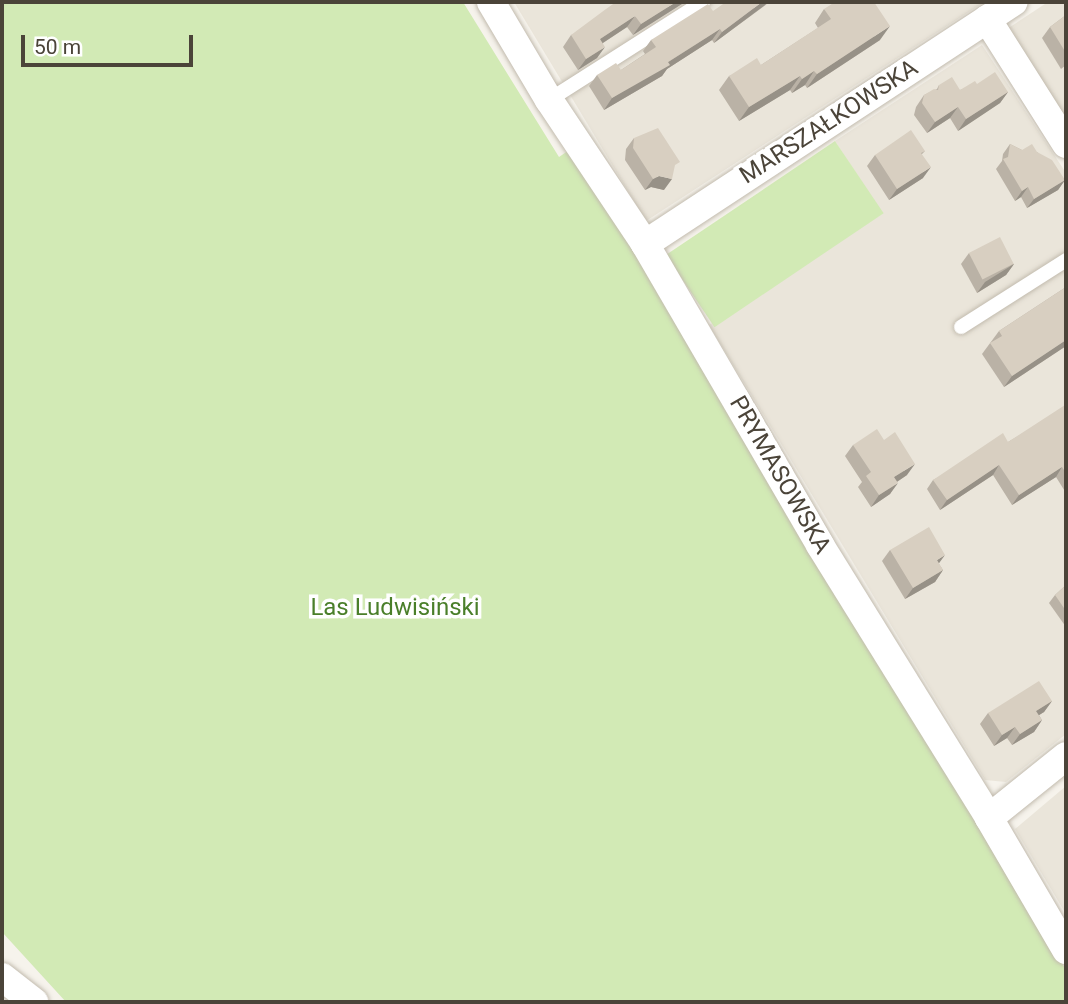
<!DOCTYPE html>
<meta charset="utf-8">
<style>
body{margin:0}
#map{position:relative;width:1068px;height:1004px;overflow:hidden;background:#f6f3ec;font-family:Roboto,sans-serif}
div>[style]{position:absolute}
.residential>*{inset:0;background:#eae5da}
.green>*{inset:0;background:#d2eab5;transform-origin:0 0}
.roads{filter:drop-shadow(0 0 2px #c2bbae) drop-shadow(0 0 2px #c2bbae)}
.service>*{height:14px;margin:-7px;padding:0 7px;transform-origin:7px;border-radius:7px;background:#fff}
.minor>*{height:28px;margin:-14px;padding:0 14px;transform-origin:14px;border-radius:14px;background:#fff}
.wall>*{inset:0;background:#bab2a6}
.shaded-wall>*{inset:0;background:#979187}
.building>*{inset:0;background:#d8cfc1;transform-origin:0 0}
span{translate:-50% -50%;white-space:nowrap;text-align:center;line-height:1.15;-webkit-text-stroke:7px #fff;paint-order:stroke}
.street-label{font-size:24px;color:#4b4439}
.park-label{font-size:24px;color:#4a7f2a}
.frame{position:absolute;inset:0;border:4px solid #4b4439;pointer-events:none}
.scale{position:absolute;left:21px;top:35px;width:172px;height:32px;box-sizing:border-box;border:4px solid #4b4439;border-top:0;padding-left:9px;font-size:21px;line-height:24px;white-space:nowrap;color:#4b4439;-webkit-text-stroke:5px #fff;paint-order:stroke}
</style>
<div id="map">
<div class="residential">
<div style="clip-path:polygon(514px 2px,984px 2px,646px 221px)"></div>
<div style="clip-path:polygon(1048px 2px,1066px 2px,1066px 123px,1007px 29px)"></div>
<div style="clip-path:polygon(982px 45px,1066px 173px,1066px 734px,1006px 782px,985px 780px,709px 325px,882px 214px,835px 141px)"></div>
<div style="clip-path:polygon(1066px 786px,1066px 914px,1015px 829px)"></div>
</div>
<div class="green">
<div style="clip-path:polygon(2px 2px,463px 2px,559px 157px,575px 146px,979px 820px,1066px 970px,1066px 1002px,66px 1002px,2px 932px)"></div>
<div style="left:835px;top:141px;width:87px;height:204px;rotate:56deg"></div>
</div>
<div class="roads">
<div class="service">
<div style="left:549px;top:100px;width:183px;rotate:-32.5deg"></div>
<div style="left:961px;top:327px;width:125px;rotate:-32.5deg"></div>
</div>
<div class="minor">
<div style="left:491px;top:2px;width:114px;rotate:59.4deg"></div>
<div style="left:549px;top:100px;width:173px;rotate:56.3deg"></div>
<div style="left:645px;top:244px;width:348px;rotate:59.8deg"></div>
<div style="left:820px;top:545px;width:321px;rotate:58.2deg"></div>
<div style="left:989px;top:818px;width:153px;rotate:59.7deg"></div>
<div style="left:987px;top:19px;width:148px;rotate:57.7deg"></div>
<div style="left:645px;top:244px;width:441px;rotate:-33.3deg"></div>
<div style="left:989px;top:818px;width:99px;rotate:-38.8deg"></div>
<div style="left:2px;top:977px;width:41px;rotate:38deg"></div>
</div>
</div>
<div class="wall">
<div style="clip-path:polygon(685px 2px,633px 35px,627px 27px,603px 43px,597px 58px,578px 70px,563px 47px,571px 35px)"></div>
<div style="clip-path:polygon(767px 4px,714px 43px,712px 40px,667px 69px,662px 76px,604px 110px,589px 86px,597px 75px,621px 70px,645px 54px,643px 51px,651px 40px)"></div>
<div style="clip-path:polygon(824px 9px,880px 40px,807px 88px,805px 85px,792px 93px,790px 90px,739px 121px,719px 90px,729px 76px,761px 65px,818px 28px,815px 23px)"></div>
<div style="clip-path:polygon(1066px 15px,1066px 65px,1061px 69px,1042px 38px,1050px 27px)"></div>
<div style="clip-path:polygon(977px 84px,1008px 92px,1000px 103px,958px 131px,950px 118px,927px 133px,914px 115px,916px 107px,924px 95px,937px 89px,939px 85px,960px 90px)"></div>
<div style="clip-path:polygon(634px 138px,664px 190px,651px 187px,645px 190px,625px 160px,626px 149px)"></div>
<div style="clip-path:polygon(1010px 144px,1022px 150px,1037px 152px,1065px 180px,1058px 190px,1027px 208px,1021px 197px,1015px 201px,996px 169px,1002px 161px,1003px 154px)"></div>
<div style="clip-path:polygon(925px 151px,922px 154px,923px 178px,889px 200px,867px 166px,875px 155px)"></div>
<div style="clip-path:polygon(969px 253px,1014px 264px,1006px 275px,977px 293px,961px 264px)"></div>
<div style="clip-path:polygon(1066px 287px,1066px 346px,1004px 387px,982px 354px,999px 331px)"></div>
<div style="clip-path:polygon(1066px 408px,1066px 493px,1056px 477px,1012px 505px,993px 475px,940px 510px,927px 489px,933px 480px,1008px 442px)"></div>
<div style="clip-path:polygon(884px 440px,907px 475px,897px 482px,890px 494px,871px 507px,858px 487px,862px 482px,845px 456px,853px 445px)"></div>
<div style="clip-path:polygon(890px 550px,939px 564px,943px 570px,935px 582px,905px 599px,882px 561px)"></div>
<div style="clip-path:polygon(1066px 585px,1066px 627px,1049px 603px,1055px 595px)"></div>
<div style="clip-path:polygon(1052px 701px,1044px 712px,1039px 715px,1042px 720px,1034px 732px,1012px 745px,1007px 738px,994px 746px,980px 724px,988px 713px)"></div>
</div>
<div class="shaded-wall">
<div style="clip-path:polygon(676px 2px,685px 2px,633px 35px,641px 24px)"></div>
<div style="clip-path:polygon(762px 2px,769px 2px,714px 43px,722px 32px)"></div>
<div style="clip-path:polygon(635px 16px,627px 27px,592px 50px,600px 39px)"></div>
<div style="clip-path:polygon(890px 26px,880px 40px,807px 88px,817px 74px)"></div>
<div style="clip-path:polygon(720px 29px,712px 40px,667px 69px,662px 76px,604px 110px,612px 98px)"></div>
<div style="clip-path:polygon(605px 47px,597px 58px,578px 70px,586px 59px)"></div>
<div style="clip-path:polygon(814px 71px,805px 85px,792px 93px,802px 79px)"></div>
<div style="clip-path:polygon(800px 76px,790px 90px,739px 121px,749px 107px)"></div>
<div style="clip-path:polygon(1008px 92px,1000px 103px,958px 131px,966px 119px)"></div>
<div style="clip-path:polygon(958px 107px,950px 118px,927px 133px,935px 122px)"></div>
<div style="clip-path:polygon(931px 167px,923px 178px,889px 200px,897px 189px)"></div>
<div style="clip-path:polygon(659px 176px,672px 179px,664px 190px,651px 187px,645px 190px,653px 179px)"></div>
<div style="clip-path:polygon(1065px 180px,1058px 190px,1027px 208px,1034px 199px)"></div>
<div style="clip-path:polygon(1028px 187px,1021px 197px,1015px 201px,1022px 191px)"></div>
<div style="clip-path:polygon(1014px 264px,1006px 275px,977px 293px,985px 282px)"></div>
<div style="clip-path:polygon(1066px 340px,1066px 346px,1004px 387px,1012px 376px)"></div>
<div style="clip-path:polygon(915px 464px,907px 475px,886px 489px,894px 477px)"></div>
<div style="clip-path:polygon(999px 465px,993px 475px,940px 510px,947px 500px)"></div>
<div style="clip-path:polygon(1062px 467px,1056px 477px,1012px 505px,1019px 495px)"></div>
<div style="clip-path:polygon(898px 483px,890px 494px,871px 507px,879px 495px)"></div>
<div style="clip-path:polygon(945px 555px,937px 566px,937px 560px)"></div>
<div style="clip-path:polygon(943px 570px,935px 582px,905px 599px,913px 588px)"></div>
<div style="clip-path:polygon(1052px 701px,1044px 712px,1028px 722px,1036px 711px)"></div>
<div style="clip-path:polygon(1042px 720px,1034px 732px,1012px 745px,1020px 734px)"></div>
<div style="clip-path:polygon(1015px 727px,1007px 738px,994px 746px,1002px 735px)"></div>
</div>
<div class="building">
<div style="clip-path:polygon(616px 2px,676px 2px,641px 24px,635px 16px,600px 39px,605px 47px,586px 59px,571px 35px,606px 9px)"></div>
<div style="clip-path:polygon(726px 2px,762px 2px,722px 32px,720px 29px,668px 62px,670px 65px,612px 98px,597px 75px,616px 63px,621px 70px,656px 47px,651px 40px,708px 4px,713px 11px)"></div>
<div style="clip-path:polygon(835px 2px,874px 2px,890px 26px,817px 74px,814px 71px,802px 79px,800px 76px,749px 107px,729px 76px,757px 58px,761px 65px,831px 19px,824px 9px)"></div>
<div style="clip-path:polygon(1066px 15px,1066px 53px,1050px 27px)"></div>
<div style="clip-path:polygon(995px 72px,1008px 92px,966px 119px,958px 107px,935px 122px,922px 103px,924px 95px,934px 89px,938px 90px,939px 85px,952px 77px,960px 90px,975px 81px,977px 84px)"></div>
<div style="clip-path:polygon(658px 128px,680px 162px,675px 165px,672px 179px,659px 176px,653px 179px,633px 148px,634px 138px)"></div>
<div style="clip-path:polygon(911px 130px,925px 151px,921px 153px,931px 167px,897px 189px,875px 155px)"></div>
<div style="clip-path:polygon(1010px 144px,1022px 150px,1032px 144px,1037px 152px,1052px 160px,1065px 180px,1034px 199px,1028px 187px,1022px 191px,1003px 159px,1008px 157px)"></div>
<div style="left:1000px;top:237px;width:30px;height:35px;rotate:63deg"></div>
<div style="clip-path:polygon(1066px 287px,1066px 340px,1012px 376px,990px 343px,1002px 336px,999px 331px)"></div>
<div style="clip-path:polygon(1065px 405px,1066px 408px,1066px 473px,1062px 467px,1019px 495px,999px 465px,947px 500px,933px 480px,1003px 433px,1008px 442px)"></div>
<div style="clip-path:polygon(877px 429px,884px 440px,895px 432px,915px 464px,894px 477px,898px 483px,879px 495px,866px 476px,871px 472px,853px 445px)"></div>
<div style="clip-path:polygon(929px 527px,945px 555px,937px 560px,943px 570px,913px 588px,890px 550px)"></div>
<div style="clip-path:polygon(1066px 585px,1066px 611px,1055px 595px)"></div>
<div style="clip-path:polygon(1039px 681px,1052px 701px,1036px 711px,1042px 720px,1020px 734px,1015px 727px,1002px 735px,988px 713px)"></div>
</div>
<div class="street-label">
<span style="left:829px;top:122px;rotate:-33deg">MARSZAŁKOWSKA</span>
<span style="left:780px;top:475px;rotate:60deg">PRYMASOWSKA</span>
</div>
<div class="park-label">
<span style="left:395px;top:608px">Las Ludwisiński</span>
</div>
<div class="frame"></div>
<div class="scale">50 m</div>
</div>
